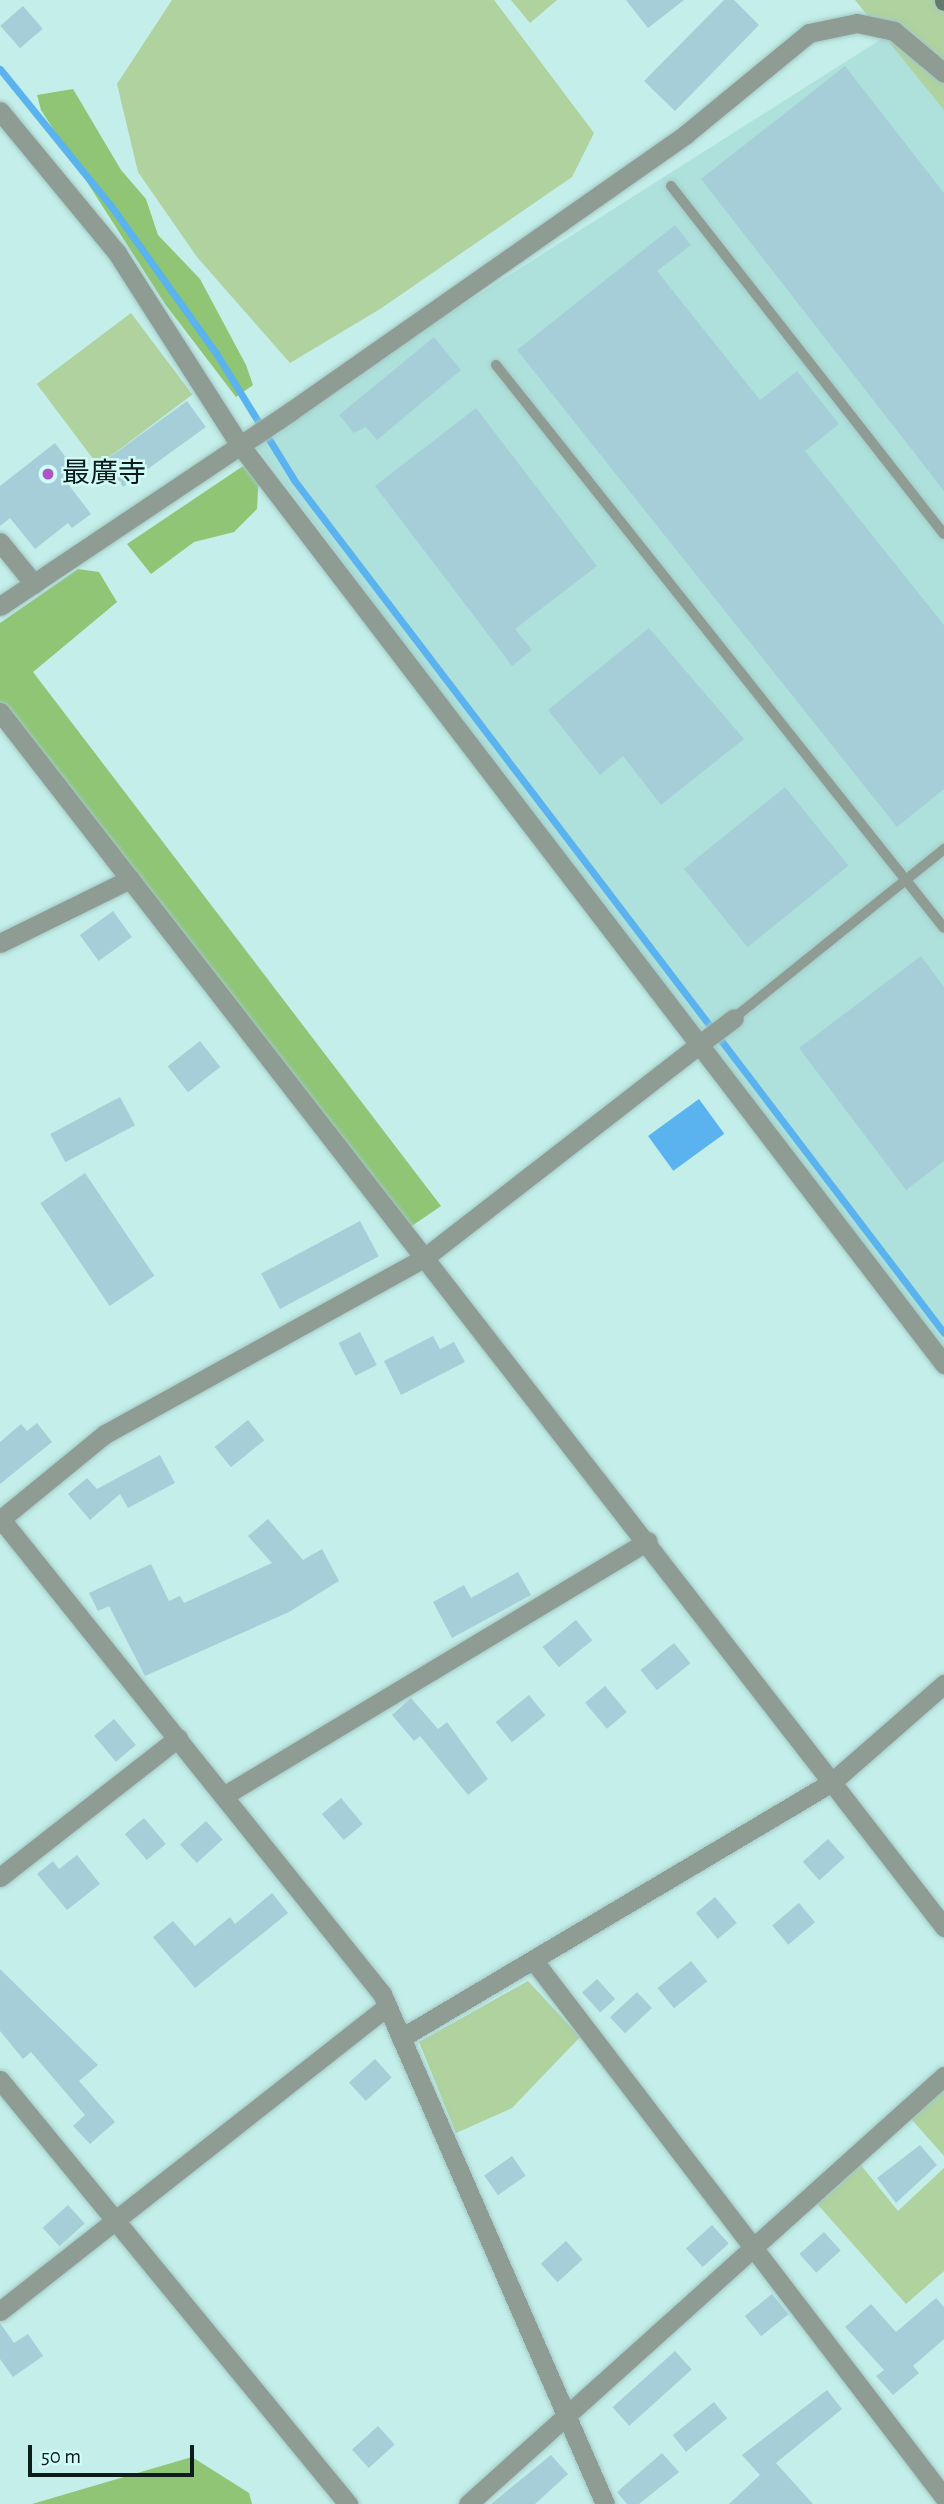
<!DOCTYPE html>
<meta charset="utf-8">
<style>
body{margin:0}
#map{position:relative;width:944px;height:2504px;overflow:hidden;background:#c3eee9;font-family:"Alegreya Sans","Noto Sans JP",sans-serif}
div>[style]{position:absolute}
.built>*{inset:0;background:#aee1dc}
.green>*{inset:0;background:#afd29f;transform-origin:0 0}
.forest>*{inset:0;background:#8fc575}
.water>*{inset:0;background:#5ab2ef;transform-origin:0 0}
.stream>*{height:7px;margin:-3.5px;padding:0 3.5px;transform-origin:3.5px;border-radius:3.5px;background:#5ab2ef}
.building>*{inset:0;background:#a6ced8;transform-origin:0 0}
.roads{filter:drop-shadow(0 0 2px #a2c8c4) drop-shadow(0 0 2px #a2c8c4)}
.service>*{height:10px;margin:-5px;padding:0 5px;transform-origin:5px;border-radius:5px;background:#8e9c94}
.minor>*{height:19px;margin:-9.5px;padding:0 9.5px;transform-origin:9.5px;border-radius:9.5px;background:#8e9c94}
.tertiary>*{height:19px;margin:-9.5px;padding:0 9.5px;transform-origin:9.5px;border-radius:9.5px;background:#8e9c94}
.secondary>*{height:19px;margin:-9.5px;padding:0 9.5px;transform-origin:9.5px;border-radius:9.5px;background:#647a6e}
.dots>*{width:19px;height:19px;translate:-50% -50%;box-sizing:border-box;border:4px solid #d0fbf7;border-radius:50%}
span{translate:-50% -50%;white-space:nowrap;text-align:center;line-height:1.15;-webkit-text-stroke:5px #d0fbf7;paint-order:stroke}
.poi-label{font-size:28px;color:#0d1d1b}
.left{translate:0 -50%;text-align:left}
.scale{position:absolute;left:28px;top:2445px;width:166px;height:32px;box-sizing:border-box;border:4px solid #0d1d1b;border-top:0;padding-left:9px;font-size:21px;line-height:24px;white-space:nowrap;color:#0d1d1b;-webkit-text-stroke:5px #d0fbf7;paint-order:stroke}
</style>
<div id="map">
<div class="built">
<div style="clip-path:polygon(894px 31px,944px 58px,944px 1364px,251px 439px)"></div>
</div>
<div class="green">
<div style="clip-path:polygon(172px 0,494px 0,594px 133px,572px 177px,380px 309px,290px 363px,197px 257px,138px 172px,117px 84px)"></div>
<div style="clip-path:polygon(511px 0,557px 0,530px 23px)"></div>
<div style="clip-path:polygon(855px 0,944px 0,944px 110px)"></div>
<div style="left:131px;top:313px;width:102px;height:118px;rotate:53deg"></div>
<div style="clip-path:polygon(528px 1981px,580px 2037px,512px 2108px,456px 2133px,419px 2042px)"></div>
<div style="clip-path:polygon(944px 2076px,944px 2156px,905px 2112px)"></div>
<div style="clip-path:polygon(860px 2164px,898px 2211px,944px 2168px,944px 2271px,906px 2304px,811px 2197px)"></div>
</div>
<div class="forest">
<div style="clip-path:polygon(73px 89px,121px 170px,146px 199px,158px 235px,200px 279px,246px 365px,253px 385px,236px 397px,165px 304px,41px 110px,37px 95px)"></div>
<div style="clip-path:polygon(252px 460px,259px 470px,257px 509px,234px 532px,194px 542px,151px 574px,127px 544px)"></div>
<div style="clip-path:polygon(78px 569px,99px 572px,117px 602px,33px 672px,441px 1206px,403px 1232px,0 712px,0 623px)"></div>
<div style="clip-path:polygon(192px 2457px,249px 2493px,252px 2504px,32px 2504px)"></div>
</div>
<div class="water">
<div style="left:699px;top:1099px;width:43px;height:63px;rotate:54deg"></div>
</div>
<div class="stream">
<div style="left:0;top:69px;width:176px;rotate:51deg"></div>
<div style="left:111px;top:206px;width:181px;rotate:54.5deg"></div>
<div style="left:216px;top:353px;width:149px;rotate:58.4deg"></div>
<div style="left:294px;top:480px;width:1072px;rotate:52.69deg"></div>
</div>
<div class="building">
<div style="clip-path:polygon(626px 0,684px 0,648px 28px)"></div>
<div style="clip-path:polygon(724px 0,734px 0,759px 25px,675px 111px,644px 81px)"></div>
<div style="left:23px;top:6px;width:30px;height:30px;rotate:49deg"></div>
<div style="clip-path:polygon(845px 66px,944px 193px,944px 491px,701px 179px)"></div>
<div style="clip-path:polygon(675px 225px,691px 245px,657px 271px,760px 400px,797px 371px,839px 424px,805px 451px,944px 625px,944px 789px,897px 827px,517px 350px)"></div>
<div style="clip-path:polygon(434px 337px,461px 370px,377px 440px,366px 427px,354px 433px,339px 415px)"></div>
<div style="left:187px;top:401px;width:32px;height:102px;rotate:54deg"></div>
<div style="clip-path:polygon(476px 408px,597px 566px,515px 629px,532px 650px,512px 666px,375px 486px)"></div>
<div style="clip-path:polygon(55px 443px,79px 475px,68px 484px,91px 514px,72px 528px,68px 523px,35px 549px,10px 518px,0 526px,0 486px)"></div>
<div style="clip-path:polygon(649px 628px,744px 739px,661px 805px,623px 756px,600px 775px,548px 710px)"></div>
<div style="left:785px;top:787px;width:101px;height:130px;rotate:51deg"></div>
<div style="left:113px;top:911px;width:32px;height:41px;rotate:54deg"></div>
<div style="clip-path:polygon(921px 956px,944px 987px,944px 1161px,906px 1190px,799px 1048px)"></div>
<div style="left:200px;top:1041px;width:33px;height:41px;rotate:52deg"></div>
<div style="left:120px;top:1097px;width:32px;height:79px;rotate:62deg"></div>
<div style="left:85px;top:1173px;width:124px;height:54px;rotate:56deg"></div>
<div style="left:360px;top:1221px;width:40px;height:112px;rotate:62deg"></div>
<div style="left:360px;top:1332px;width:37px;height:24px;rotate:63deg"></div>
<div style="clip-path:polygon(433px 1336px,440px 1349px,454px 1342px,465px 1362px,401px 1395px,384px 1361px)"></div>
<div style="left:248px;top:1420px;width:26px;height:43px;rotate:51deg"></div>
<div style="clip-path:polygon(37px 1423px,52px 1442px,0 1484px,0 1442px,21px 1424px,27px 1431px)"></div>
<div style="clip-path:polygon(160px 1455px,175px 1483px,128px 1508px,120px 1494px,90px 1520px,68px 1494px,87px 1478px,97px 1489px)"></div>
<div style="clip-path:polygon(268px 1519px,303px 1560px,322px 1549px,339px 1581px,289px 1612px,145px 1676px,109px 1606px,98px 1611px,89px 1593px,151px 1564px,169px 1601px,180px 1596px,184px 1603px,272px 1563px,248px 1536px)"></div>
<div style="clip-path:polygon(518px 1572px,531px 1595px,452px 1638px,433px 1602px,464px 1585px,471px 1598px)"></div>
<div style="left:576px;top:1620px;width:26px;height:43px;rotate:51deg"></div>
<div style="left:674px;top:1643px;width:26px;height:43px;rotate:51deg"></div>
<div style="left:605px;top:1686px;width:34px;height:26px;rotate:50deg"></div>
<div style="left:529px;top:1695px;width:26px;height:43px;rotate:51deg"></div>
<div style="clip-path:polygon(411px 1698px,438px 1729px,447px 1722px,488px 1779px,468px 1795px,420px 1736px,414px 1741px,392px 1715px)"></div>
<div style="left:114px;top:1719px;width:34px;height:26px;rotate:50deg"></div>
<div style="left:341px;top:1798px;width:34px;height:25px;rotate:50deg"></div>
<div style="left:144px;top:1818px;width:34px;height:25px;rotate:50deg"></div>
<div style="left:206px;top:1821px;width:25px;height:35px;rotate:48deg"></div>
<div style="left:828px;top:1839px;width:25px;height:34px;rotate:48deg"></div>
<div style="clip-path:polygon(77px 1855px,100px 1884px,67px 1910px,37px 1874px,53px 1861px,59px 1869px)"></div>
<div style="clip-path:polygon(272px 1893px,288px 1913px,195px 1988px,153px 1937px,173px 1921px,195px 1946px,230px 1917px,235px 1924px)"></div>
<div style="left:715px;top:1897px;width:34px;height:25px;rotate:50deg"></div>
<div style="left:799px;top:1903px;width:25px;height:35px;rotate:50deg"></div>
<div style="left:691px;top:1961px;width:26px;height:43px;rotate:51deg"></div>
<div style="clip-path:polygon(0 1969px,98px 2065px,79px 2081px,115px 2122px,90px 2144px,73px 2126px,85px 2115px,31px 2052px,23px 2059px,0 2031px)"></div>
<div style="left:597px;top:1979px;width:27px;height:20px;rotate:48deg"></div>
<div style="left:637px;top:1992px;width:22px;height:37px;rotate:47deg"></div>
<div style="left:375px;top:2059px;width:25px;height:35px;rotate:48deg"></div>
<div style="clip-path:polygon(920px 2145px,937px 2165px,896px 2203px,877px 2178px)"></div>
<div style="left:512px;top:2156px;width:24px;height:34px;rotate:55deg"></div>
<div style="left:68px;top:2205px;width:25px;height:34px;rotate:48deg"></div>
<div style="left:712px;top:2225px;width:25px;height:35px;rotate:48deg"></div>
<div style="left:824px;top:2232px;width:25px;height:33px;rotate:48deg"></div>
<div style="left:566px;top:2241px;width:25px;height:34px;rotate:48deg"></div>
<div style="left:772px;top:2294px;width:26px;height:35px;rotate:51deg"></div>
<div style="clip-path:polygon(936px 2298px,944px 2307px,944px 2339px,913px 2366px,919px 2373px,893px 2395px,876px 2376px,884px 2370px,845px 2327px,871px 2304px,896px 2332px)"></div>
<div style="clip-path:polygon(0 2323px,14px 2343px,28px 2334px,43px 2356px,13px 2377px,0 2359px)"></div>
<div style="left:675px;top:2351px;width:25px;height:84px;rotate:48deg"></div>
<div style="clip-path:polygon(827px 2390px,842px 2409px,776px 2463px,813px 2504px,729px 2504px,760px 2475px,742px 2455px)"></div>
<div style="left:714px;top:2402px;width:21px;height:53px;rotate:51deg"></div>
<div style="left:378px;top:2426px;width:25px;height:35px;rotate:48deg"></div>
<div style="clip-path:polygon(662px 2453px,679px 2472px,639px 2504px,627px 2504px,617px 2492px)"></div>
<div style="clip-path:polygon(551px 2455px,568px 2474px,535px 2504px,491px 2504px)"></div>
</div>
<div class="roads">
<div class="service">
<div style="left:671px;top:186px;width:442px;rotate:51.9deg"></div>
<div style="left:496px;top:365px;width:719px;rotate:51.49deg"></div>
<div style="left:734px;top:1018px;width:270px;rotate:-38.8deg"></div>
</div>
<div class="minor">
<div style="left:0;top:542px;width:54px;rotate:51deg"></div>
<div style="left:0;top:943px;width:145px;rotate:-26.2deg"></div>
<div style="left:705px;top:1040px;width:36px;rotate:-37deg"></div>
<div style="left:1px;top:1519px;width:134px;rotate:-39.3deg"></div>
<div style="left:105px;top:1434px;width:364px;rotate:-28.9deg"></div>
<div style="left:225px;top:1795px;width:493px;rotate:-31deg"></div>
<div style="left:534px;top:1961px;width:675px;rotate:52.59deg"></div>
<div style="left:401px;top:2038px;width:501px;rotate:-30.71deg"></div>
<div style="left:0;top:2080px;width:549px;rotate:50.62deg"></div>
<div style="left:0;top:2311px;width:493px;rotate:-38.2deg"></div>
<div style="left:468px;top:2504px;width:640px;rotate:-41.96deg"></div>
</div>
<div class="tertiary">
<div style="left:0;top:111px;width:184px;rotate:50.5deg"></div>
<div style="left:117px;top:253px;width:228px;rotate:57.4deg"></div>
<div style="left:240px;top:445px;width:1158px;rotate:52.55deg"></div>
<div style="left:0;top:606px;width:350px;rotate:-33.8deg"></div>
<div style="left:291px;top:411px;width:482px;rotate:-35deg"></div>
<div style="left:686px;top:134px;width:159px;rotate:-39.4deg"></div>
<div style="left:809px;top:33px;width:49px;rotate:-11.8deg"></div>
<div style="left:857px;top:23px;width:38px;rotate:12deg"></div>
<div style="left:894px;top:31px;width:65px;rotate:40deg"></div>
<div style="left:0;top:712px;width:1539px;rotate:52.15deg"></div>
<div style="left:424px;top:1258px;width:356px;rotate:-37.8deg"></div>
<div style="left:0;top:1518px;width:610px;rotate:51.25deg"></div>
<div style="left:382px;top:1994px;width:557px;rotate:66.38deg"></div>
<div style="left:832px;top:1782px;width:149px;rotate:-41.2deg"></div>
<div style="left:0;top:1877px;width:226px;rotate:-38deg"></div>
</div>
<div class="secondary">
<div style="left:944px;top:0;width:1px;rotate:90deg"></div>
</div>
</div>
<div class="dots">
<div style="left:48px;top:474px;background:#ad55c2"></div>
</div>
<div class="poi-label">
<span class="left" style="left:62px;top:474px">最廣寺</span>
</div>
<div class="scale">50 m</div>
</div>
